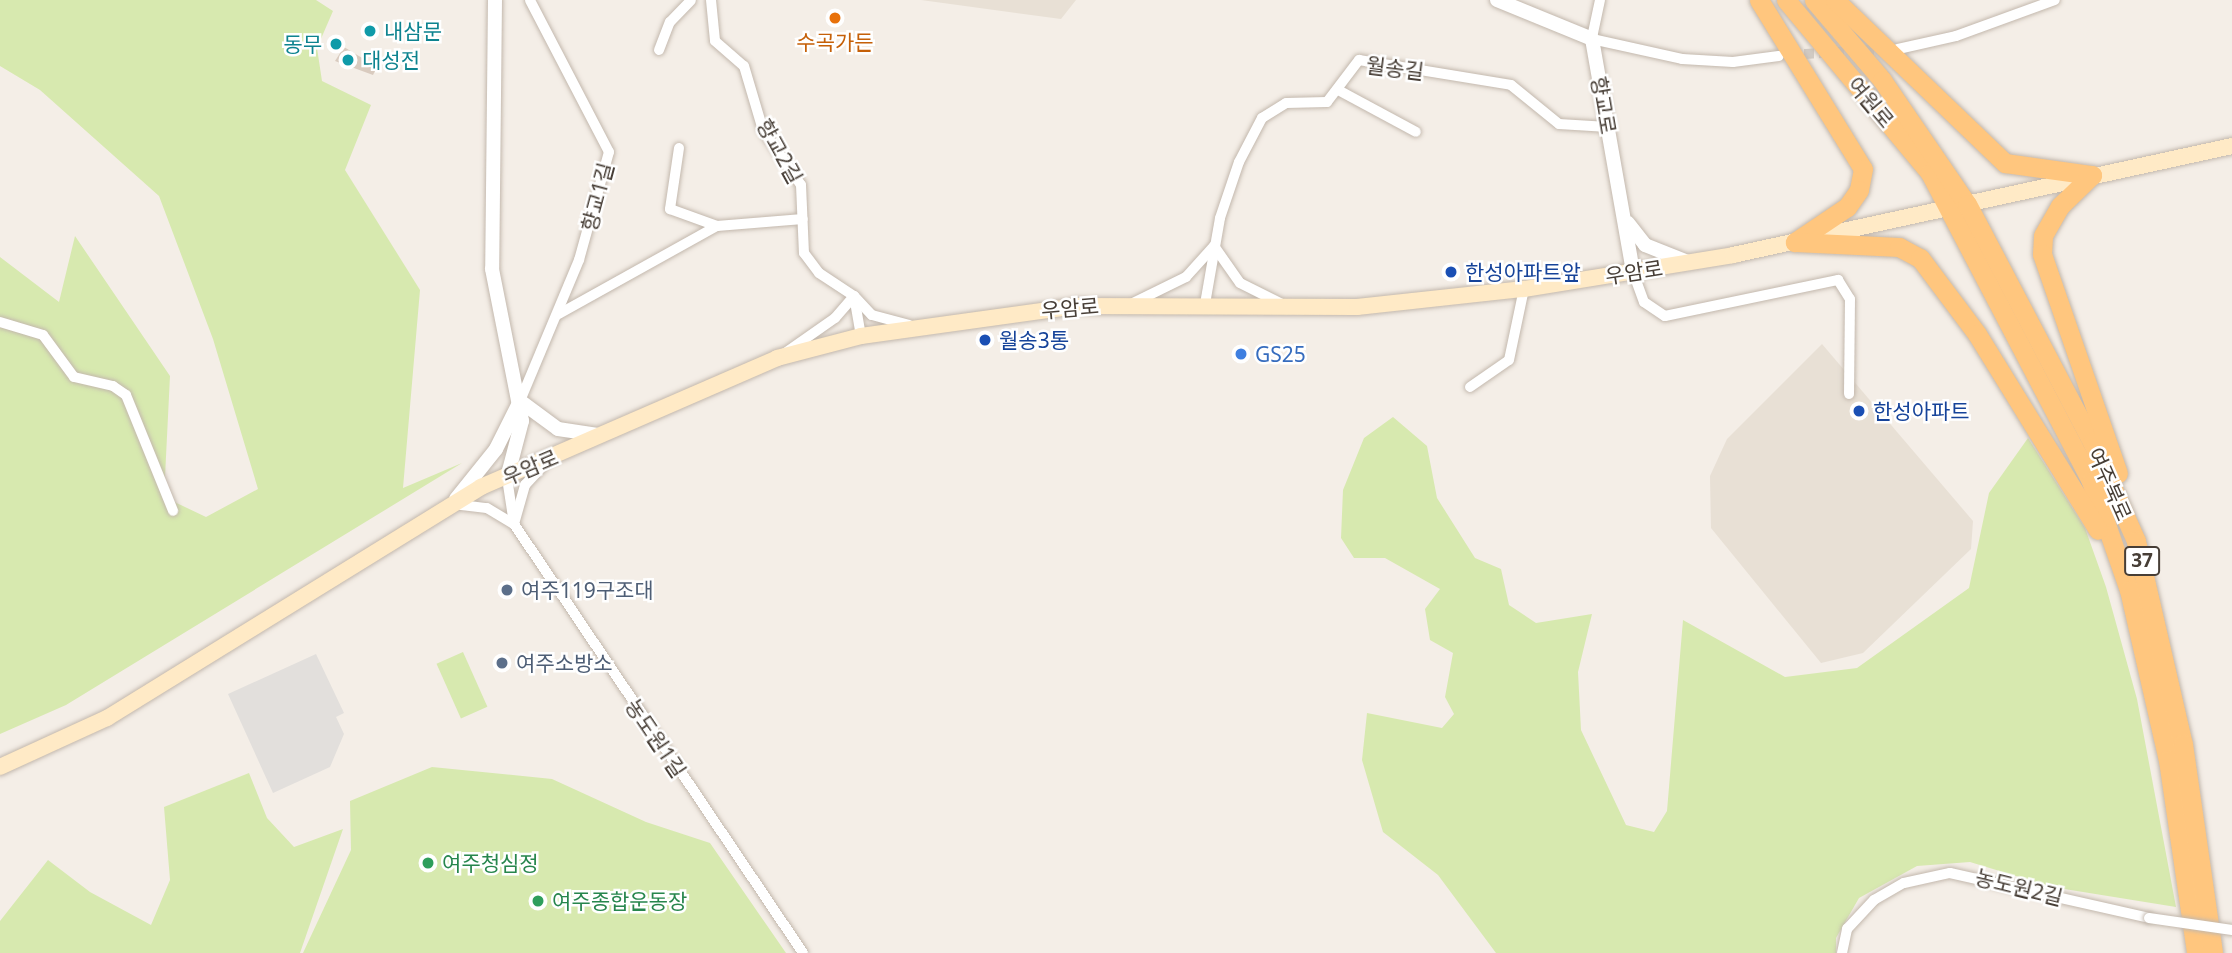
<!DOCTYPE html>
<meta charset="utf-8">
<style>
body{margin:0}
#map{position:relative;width:2232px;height:953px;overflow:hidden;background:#f4eee7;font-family:"Noto Sans","Noto Sans KR",sans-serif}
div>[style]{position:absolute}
.residential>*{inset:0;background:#e8e0d5}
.green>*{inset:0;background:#d7e9af;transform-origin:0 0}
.parking>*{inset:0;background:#e2dfdc}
.building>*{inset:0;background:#d9cbbf}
.minor-tunnel>*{height:10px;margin-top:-5px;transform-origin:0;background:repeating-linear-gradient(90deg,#d1cbc4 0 10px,transparent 0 15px)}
.roads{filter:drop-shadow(0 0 2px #c3b8ad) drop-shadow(0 0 2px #c3b8ad)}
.minor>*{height:10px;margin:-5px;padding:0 5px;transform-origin:5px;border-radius:5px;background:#fff}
.tertiary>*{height:14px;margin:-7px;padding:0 7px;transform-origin:7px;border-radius:7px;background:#fff}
.secondary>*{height:16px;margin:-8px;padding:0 8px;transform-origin:8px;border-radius:8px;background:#ffeac6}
.trunk>*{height:19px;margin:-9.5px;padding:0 9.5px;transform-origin:9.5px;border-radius:9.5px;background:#ffc67e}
.bridges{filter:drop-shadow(0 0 2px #c3b8ad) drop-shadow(0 0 2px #c3b8ad)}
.minor-bridge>*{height:10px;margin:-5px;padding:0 5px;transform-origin:5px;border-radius:5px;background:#fff}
.dots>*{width:19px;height:19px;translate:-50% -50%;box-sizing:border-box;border:4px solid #fff;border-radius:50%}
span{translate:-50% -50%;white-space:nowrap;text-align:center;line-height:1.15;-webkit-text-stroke:5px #fff;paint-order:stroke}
.shield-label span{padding:2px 5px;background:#fff;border:2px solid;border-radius:5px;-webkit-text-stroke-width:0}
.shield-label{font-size:19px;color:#473e36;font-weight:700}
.culture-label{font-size:21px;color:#0d838f}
.left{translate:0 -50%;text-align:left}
.right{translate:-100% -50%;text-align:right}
.food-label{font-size:21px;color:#c56008}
.street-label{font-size:21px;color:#473e36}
.transit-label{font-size:21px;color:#164399}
.shop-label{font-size:21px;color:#366cbe}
.service-label{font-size:21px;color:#4e5e75}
.leisure-label{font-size:21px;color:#27864d}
</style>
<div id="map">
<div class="residential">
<div style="clip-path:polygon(921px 0,1076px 0,1061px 19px)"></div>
<div style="clip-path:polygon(1822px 344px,1973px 521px,1971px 549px,1863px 653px,1821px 663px,1711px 528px,1710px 476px,1727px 439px)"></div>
</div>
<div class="green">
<div style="clip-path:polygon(0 0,316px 0,333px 11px,317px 48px,322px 81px,371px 105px,345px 170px,420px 290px,403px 488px,462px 463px,66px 705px,0 734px,0 257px,59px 302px,75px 236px,170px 376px,164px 497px,206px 517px,258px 489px,213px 339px,159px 196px,40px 90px,0 66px)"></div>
<div style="clip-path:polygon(1393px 417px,1427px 446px,1437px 498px,1475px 558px,1501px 569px,1509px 605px,1536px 623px,1592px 614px,1578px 672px,1581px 730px,1626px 825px,1654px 832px,1667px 811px,1683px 620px,1785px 677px,1857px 668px,1969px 588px,1989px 493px,2028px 438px,2085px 528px,2106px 587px,2137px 699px,2176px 907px,2052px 887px,1970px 862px,1917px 866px,1859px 898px,1836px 938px,1836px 953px,1496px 953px,1438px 875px,1383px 832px,1362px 760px,1367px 713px,1442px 728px,1454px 714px,1445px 697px,1453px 653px,1430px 640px,1425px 609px,1440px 589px,1385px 558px,1354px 558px,1341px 538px,1343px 490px,1364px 438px)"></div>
<div style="left:463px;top:652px;width:60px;height:29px;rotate:66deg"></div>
<div style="clip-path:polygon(432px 767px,552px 779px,646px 822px,710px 843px,786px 953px,303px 953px,351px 850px,350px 801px)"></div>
<div style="clip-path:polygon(249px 773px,267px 818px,294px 847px,343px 829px,300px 953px,0 953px,0 921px,48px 860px,90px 892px,151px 925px,170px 880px,164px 807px)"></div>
</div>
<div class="parking">
<div style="clip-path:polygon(316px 654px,344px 713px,336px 717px,344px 734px,330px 767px,273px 793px,228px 694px)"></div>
</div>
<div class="building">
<div style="clip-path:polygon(344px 47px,377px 67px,373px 75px,335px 61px)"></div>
</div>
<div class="minor-tunnel">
<div style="left:1789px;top:55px;width:96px;rotate:-3.6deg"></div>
</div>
<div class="roads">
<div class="minor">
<div style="left:711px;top:0;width:41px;rotate:84.4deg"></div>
<div style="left:715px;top:41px;width:38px;rotate:41deg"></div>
<div style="left:744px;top:66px;width:67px;rotate:73.5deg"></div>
<div style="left:763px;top:130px;width:67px;rotate:55.4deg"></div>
<div style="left:801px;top:185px;width:68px;rotate:87.5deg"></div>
<div style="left:804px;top:253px;width:25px;rotate:53deg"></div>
<div style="left:819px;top:273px;width:42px;rotate:33.3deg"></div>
<div style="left:854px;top:296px;width:41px;rotate:80.1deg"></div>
<div style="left:1600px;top:0;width:40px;rotate:102deg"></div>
<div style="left:1592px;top:39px;width:92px;rotate:12.5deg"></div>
<div style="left:1682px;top:59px;width:51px;rotate:3.4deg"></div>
<div style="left:1733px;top:62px;width:46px;rotate:-7.4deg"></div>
<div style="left:1898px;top:49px;width:59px;rotate:-12.6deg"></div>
<div style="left:1956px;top:36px;width:105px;rotate:-20deg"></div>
<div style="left:659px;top:50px;width:30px;rotate:-69deg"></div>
<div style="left:670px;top:22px;width:30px;rotate:-46deg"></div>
<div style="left:1340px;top:91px;width:86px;rotate:28.3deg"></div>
<div style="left:679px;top:148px;width:62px;rotate:98.4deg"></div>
<div style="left:670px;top:209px;width:50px;rotate:19.9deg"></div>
<div style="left:1633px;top:272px;width:32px;rotate:70deg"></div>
<div style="left:1644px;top:302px;width:25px;rotate:34deg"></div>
<div style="left:1665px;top:316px;width:177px;rotate:-11.8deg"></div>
<div style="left:1838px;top:280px;width:22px;rotate:58deg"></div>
<div style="left:1850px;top:299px;width:95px;rotate:90.6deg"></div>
<div style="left:1133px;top:303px;width:59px;rotate:-26.1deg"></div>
<div style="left:1186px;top:277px;width:42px;rotate:-47.9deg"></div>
<div style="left:1214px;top:246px;width:45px;rotate:54.9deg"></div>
<div style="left:1240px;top:283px;width:47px;rotate:26.6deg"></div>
<div style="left:1205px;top:304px;width:87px;rotate:-80.1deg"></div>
<div style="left:1220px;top:218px;width:59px;rotate:-71.3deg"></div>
<div style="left:1239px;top:162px;width:50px;rotate:-62.4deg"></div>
<div style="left:1262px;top:118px;width:28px;rotate:-32deg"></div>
<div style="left:1286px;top:103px;width:41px;rotate:-1.4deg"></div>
<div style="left:1327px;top:102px;width:53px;rotate:-52.7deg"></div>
<div style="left:1359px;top:60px;width:154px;rotate:9.3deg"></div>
<div style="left:1511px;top:85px;width:62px;rotate:39.1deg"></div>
<div style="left:1559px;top:124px;width:49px;rotate:3.5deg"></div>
<div style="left:557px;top:315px;width:183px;rotate:-29.1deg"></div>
<div style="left:717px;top:226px;width:86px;rotate:-4.7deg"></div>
<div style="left:0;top:322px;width:45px;rotate:16.8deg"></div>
<div style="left:43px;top:335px;width:52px;rotate:53.6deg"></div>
<div style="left:74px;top:377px;width:40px;rotate:13deg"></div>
<div style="left:113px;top:386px;width:16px;rotate:35deg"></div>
<div style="left:126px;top:395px;width:125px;rotate:67.9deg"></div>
<div style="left:785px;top:353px;width:61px;rotate:-35deg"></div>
<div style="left:835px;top:318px;width:29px;rotate:-49deg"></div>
<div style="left:854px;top:296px;width:26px;rotate:47deg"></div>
<div style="left:872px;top:315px;width:38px;rotate:15deg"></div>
<div style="left:1470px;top:387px;width:47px;rotate:-34.7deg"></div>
<div style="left:1509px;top:360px;width:73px;rotate:-78.1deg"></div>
<div style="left:520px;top:401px;width:153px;rotate:-67.3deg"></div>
<div style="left:579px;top:260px;width:112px;rotate:-74.5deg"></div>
<div style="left:609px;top:152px;width:171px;rotate:-117.5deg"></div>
<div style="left:507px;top:478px;width:47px;rotate:81.3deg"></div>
<div style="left:514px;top:524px;width:517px;rotate:56.03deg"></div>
<div style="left:453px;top:504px;width:34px;rotate:7deg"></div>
<div style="left:487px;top:508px;width:31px;rotate:31deg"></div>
<div style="left:514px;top:524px;width:41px;rotate:-74.2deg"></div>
<div style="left:525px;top:485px;width:33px;rotate:-47deg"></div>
<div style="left:1842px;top:953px;width:25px;rotate:-78deg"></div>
<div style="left:1847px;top:929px;width:40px;rotate:-47deg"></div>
<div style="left:1874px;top:900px;width:34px;rotate:-30deg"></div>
<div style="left:1904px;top:883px;width:47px;rotate:-12.3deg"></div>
<div style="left:1950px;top:873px;width:204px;rotate:12.7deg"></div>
</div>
<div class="tertiary">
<div style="left:495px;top:0;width:269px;rotate:90.6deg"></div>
<div style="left:492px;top:269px;width:155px;rotate:78.8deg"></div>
<div style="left:522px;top:421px;width:59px;rotate:104.7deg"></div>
<div style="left:1497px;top:0;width:103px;rotate:22.3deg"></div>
<div style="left:1592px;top:39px;width:237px;rotate:80deg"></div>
<div style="left:1628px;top:223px;width:28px;rotate:52deg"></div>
<div style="left:1645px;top:245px;width:46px;rotate:21.6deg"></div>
<div style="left:456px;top:499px;width:64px;rotate:-51.3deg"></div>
<div style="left:496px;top:449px;width:54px;rotate:-63.4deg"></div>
<div style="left:520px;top:401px;width:47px;rotate:36.4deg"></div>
<div style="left:558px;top:429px;width:40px;rotate:8.5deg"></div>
</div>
<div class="secondary">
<div style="left:0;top:767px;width:118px;rotate:-24.6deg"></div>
<div style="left:107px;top:718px;width:440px;rotate:-31.7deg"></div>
<div style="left:481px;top:487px;width:323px;rotate:-23.5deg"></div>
<div style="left:777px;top:358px;width:87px;rotate:-14.7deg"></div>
<div style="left:861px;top:336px;width:219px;rotate:-7.9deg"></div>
<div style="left:1078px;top:306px;width:279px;rotate:0.2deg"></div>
<div style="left:1357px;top:307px;width:168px;rotate:-6.2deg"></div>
<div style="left:1524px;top:289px;width:212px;rotate:-9.2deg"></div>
<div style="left:1733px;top:255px;width:511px;rotate:-12.32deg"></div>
</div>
<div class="trunk">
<div style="left:1759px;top:0;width:198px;rotate:58.4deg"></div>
<div style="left:1863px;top:169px;width:21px;rotate:101deg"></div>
<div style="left:1859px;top:190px;width:21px;rotate:125deg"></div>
<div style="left:1847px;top:207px;width:63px;rotate:146.1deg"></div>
<div style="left:1786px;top:0;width:225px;rotate:50.2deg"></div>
<div style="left:1930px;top:173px;width:348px;rotate:62.4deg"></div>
<div style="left:2091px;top:481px;width:115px;rotate:70.8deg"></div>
<div style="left:2129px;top:590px;width:174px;rotate:77.1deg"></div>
<div style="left:2168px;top:760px;width:195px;rotate:81.7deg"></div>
<div style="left:1814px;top:0;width:105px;rotate:49.6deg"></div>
<div style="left:1882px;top:80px;width:150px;rotate:55.6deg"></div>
<div style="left:1967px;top:204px;width:269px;rotate:62.3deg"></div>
<div style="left:2092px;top:442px;width:108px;rotate:66deg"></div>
<div style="left:2136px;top:541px;width:208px;rotate:77deg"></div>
<div style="left:2183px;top:744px;width:211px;rotate:81.8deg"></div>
<div style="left:1835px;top:0;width:236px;rotate:43.8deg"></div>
<div style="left:2005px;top:163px;width:88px;rotate:7.9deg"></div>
<div style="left:2092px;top:175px;width:45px;rotate:135.9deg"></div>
<div style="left:2060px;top:206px;width:34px;rotate:120deg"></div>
<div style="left:2043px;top:236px;width:18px;rotate:93deg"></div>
<div style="left:2042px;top:254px;width:232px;rotate:70.9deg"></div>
<div style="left:1795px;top:242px;width:104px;rotate:2.8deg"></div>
<div style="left:1899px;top:247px;width:24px;rotate:28deg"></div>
<div style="left:1920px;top:258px;width:95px;rotate:53.1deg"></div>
<div style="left:1977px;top:334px;width:230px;rotate:58.3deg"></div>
</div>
</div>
<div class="bridges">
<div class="minor-bridge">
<div style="left:2149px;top:918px;width:84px;rotate:8.2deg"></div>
</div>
</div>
<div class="dots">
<div style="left:835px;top:18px;background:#e8710a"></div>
<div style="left:370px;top:31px;background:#0f9aa8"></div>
<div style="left:336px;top:44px;background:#0f9aa8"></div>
<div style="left:348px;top:60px;background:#0f9aa8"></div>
<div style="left:1451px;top:272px;background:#1a4fb4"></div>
<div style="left:985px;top:340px;background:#1a4fb4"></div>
<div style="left:1241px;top:354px;background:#3f7fe0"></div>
<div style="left:1859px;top:411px;background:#1a4fb4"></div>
<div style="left:507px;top:590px;background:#5c6f8a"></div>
<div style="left:502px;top:663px;background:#5c6f8a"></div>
<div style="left:428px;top:863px;background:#2e9e5b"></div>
<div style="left:538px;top:901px;background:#2e9e5b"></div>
</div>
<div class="shield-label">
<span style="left:2142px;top:561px">37</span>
</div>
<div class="culture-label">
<span class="left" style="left:384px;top:31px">내삼문</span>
<span class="right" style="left:322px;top:44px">동무</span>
<span class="left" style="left:362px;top:60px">대성전</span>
</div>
<div class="food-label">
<span style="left:835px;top:42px">수곡가든</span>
</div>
<div class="street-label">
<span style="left:1395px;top:68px;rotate:7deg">월송길</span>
<span style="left:1871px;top:102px;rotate:50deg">여원로</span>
<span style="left:1604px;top:105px;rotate:80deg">향교로</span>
<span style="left:780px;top:151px;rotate:61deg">향교2길</span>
<span style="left:597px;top:197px;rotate:-75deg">향교1길</span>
<span style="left:1634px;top:272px;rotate:-9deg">우암로</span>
<span style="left:1070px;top:308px;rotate:-5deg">우암로</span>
<span style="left:530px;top:467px;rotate:-23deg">우암로</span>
<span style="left:2110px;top:484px;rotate:66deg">여주북로</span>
<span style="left:656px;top:738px;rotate:56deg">농도원1길</span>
<span style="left:2019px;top:887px;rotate:14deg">농도원2길</span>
</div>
<div class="transit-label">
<span class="left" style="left:1465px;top:272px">한성아파트앞</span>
<span class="left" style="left:999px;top:340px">월송3통</span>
<span class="left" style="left:1873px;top:411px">한성아파트</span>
</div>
<div class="shop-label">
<span class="left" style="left:1255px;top:354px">GS25</span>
</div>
<div class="service-label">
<span class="left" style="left:521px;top:590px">여주119구조대</span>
<span class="left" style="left:516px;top:663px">여주소방소</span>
</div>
<div class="leisure-label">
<span class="left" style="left:442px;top:863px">여주청심정</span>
<span class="left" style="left:552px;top:901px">여주종합운동장</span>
</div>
</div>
